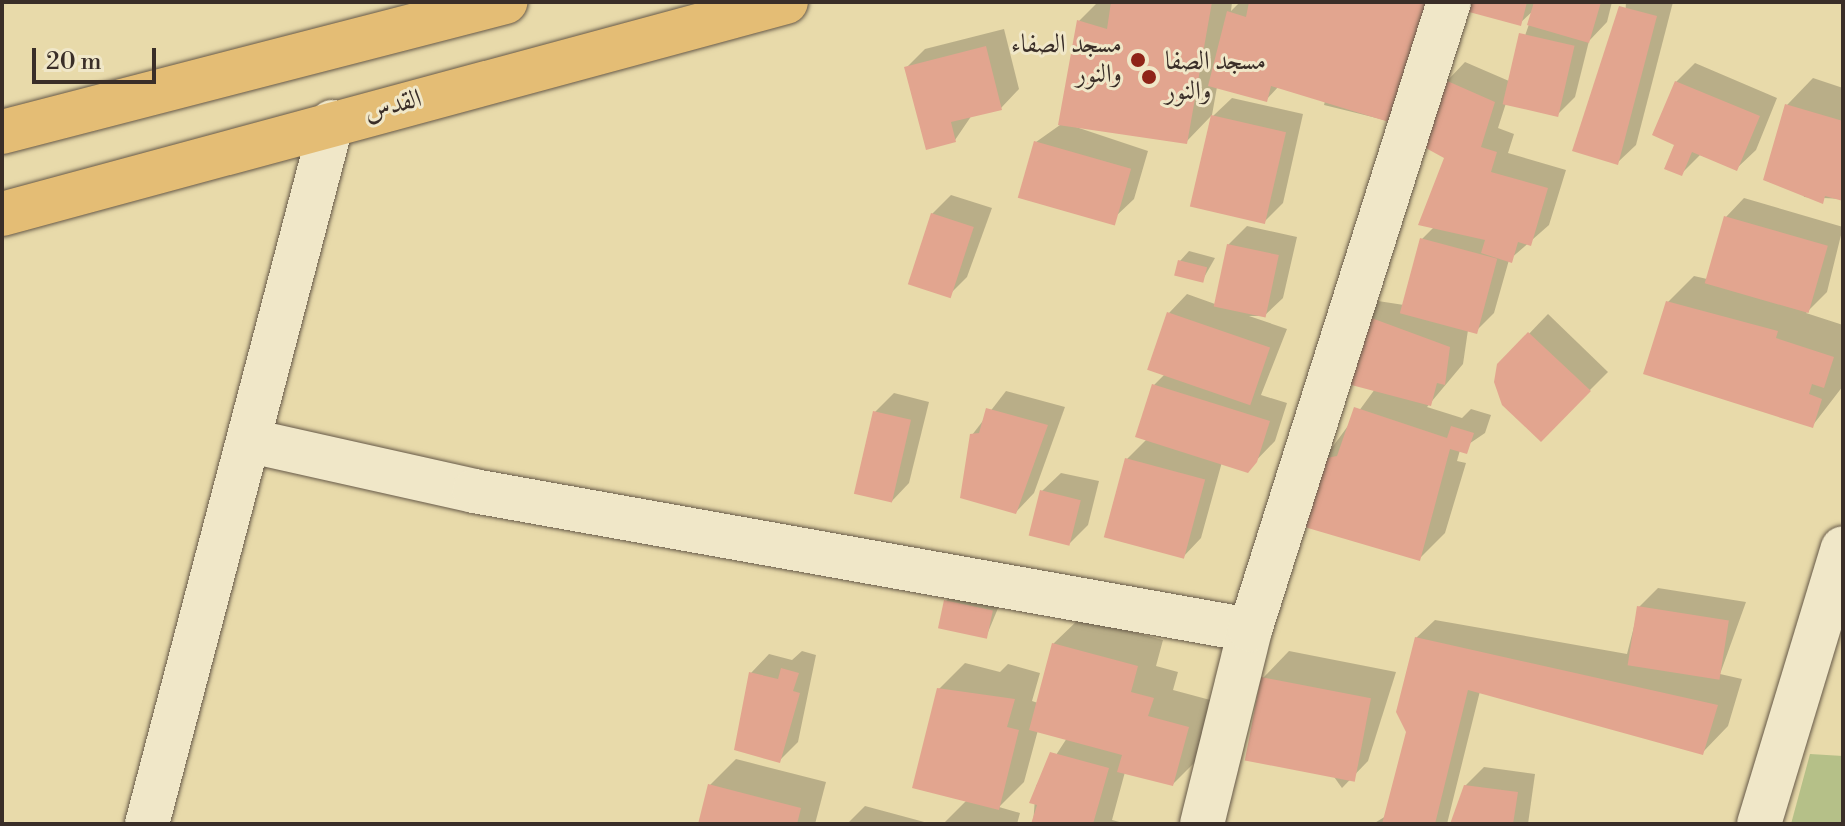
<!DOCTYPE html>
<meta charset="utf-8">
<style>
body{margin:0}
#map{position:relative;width:1845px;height:826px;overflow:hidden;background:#e8daaa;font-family:"Libre Bodoni",Amiri,serif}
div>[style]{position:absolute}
.green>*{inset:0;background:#b5c088}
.shadow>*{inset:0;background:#0003}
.building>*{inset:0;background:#e2a58f;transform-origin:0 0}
.roads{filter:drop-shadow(0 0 2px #665948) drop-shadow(0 0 2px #665948)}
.minor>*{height:44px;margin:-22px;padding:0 22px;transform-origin:22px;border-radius:22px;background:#f0e7c8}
.primary>*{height:44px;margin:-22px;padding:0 22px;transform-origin:22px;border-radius:22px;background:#e4bd75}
.dots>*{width:22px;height:22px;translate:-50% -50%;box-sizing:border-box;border:4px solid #f0e7c8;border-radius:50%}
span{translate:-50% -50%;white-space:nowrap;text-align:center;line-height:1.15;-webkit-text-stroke:6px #f0e7c8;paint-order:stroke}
.poi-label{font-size:26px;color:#3a2e28}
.right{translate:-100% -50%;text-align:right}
.left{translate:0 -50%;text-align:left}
.street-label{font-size:26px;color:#3a2e28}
.frame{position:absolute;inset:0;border:4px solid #3a2e28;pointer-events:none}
.scale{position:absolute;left:32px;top:48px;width:124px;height:36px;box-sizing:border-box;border:4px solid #3a2e28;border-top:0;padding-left:10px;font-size:24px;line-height:28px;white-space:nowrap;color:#3a2e28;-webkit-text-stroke:6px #f0e7c8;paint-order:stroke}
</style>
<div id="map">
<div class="green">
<div style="clip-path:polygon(1810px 754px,1843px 756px,1843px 824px,1791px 824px)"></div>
</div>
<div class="shadow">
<div style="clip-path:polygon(1098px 2px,1232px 2px,1231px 11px,1240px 2px,1444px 2px,1401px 124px,1324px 105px,1327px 93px,1279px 86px,1266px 100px,1217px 87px,1212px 115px,1186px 142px,1067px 124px,1148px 151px,1134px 199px,1115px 217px,1020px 197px,1036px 142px,1060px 125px,1079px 21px)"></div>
<div style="clip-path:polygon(1462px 2px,1612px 2px,1607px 22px,1589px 41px,1575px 97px,1556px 116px,1506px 103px,1498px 128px,1514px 134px,1508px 153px,1566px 170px,1549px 225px,1509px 260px,1494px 313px,1475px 332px,1468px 330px,1463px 364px,1427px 407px,1462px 418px,1471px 409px,1491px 415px,1485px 433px,1460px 450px,1457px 461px,1466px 463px,1445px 533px,1419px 559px,1323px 460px,1375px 389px,1359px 320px,1378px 301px,1404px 305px,1422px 239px,1434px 227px,1447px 157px,1447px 81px,1465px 62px,1509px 81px,1534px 10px,1520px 23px)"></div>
<div style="clip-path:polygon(1626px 2px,1673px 2px,1636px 145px,1617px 163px)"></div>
<div style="clip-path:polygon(1004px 29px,1019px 89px,1001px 108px,972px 115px,955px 140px,906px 68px,925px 49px)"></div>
<div style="clip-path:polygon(1695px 63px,1777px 98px,1756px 150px,1737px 168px,1700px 155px,1681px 174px,1676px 82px)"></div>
<div style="clip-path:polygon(1813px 78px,1843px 88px,1843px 199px,1804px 197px,1787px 105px)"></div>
<div style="clip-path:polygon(1232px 98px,1303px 114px,1283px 203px,1264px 222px,1213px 116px)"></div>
<div style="clip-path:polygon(951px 195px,992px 208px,967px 277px,948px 296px,932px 214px)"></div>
<div style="clip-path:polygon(1744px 198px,1843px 227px,1827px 292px,1806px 313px,1843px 325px,1843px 386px,1813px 425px,1668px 302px,1694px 276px,1707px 279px,1726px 217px)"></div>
<div style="clip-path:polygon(1247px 226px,1297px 237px,1283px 298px,1264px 316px,1249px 316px,1287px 329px,1261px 395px,1287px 403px,1275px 441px,1247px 470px,1222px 462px,1201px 538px,1183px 557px,1127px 459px,1147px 439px,1154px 385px,1164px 375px,1169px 313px,1187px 294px,1215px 304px,1228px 245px)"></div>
<div style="clip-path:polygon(1189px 251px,1215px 258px,1202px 281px,1180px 261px)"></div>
<div style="clip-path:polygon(1548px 314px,1608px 372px,1541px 439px,1499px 365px)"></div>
<div style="clip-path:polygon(1006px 391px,1065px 407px,1034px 493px,1016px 512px,972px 435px)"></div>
<div style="clip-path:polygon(894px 393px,929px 402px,909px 483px,891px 502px,875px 412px)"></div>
<div style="clip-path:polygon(1061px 473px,1099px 481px,1088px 525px,1069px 544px,1042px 491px)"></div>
<div style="clip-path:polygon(1658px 588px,1746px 602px,1720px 674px,1742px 679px,1728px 726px,1702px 753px,1480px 691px,1447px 824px,1373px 824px,1386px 816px,1408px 732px,1416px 638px,1435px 620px,1627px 654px,1639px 607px)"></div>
<div style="clip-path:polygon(955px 592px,1001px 601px,986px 637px,946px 601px)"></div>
<div style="clip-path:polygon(1080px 618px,1163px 640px,1156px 666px,1178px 672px,1173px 690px,1214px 701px,1199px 758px,1173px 784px,1125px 772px,1112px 820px,1127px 824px,1033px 824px,1036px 786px,1067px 738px,1038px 730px,1024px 782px,999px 807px,1020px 813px,1017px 824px,943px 824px,967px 800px,939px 689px,965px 663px,1000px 672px,1008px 664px,1040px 673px,1032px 701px,1038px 703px,1053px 644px)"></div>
<div style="clip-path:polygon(802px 651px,816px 655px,798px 742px,780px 760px,751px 673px,769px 654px,792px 660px)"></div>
<div style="clip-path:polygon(1289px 651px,1396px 672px,1368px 761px,1342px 788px,1263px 678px)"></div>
<div style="clip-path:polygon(736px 759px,826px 782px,815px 824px,700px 824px,710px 785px)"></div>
<div style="clip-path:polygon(1484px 767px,1535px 774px,1528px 824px,1452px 824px,1465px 786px)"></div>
<div style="clip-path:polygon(865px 806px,928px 823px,928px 824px,847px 824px)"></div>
</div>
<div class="building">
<div style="clip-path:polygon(1111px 2px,1212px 2px,1187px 144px,1058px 125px,1077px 20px,1107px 29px)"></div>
<div style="clip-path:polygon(1249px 2px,1437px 2px,1402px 126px,1271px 86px,1267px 102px,1208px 86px,1227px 11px,1246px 17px)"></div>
<div style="clip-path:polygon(1460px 2px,1527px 2px,1521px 26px,1458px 9px)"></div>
<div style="clip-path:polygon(1534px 2px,1601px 2px,1589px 43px,1527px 25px)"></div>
<div style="clip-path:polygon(1619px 6px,1657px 16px,1618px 165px,1572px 151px)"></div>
<div style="left:1519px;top:33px;width:57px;height:73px;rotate:13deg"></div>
<div style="clip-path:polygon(986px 46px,1002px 110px,951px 122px,956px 142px,926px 150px,904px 67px)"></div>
<div style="clip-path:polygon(1445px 80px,1495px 102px,1481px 147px,1497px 152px,1491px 172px,1548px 188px,1531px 246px,1518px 242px,1512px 263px,1481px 253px,1485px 240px,1418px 225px,1444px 158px,1413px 141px)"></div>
<div style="clip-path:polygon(1675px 81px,1760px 116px,1737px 171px,1692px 152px,1682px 176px,1664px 169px,1674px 145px,1652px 135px)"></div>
<div style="clip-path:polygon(1785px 104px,1843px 121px,1843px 201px,1825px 196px,1823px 204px,1763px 180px)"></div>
<div style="left:1211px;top:115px;width:77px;height:94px;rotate:13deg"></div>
<div style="left:1034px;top:141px;width:101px;height:59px;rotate:16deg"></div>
<div style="left:931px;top:213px;width:45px;height:75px;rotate:18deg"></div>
<div style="left:1724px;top:216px;width:108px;height:70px;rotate:16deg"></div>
<div style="left:1420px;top:238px;width:80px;height:78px;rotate:15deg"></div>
<div style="left:1227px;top:244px;width:53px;height:64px;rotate:12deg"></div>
<div style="left:1178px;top:260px;width:30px;height:16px;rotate:14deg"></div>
<div style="clip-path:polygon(1666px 301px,1778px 331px,1776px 338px,1834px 357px,1824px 388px,1812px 384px,1809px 394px,1822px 399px,1813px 428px,1643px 374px)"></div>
<div style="left:1167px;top:312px;width:109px;height:61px;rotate:19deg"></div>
<div style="clip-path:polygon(1366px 316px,1450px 347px,1445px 385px,1437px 383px,1431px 406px,1340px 382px)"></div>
<div style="clip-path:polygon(1528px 332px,1591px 391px,1541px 442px,1502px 405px,1494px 382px,1497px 364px)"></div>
<div style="clip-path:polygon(1152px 384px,1270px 421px,1257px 462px,1248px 473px,1135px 437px)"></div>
<div style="clip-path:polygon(1354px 407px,1447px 438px,1451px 426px,1474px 433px,1467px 454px,1450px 449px,1420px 561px,1301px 526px,1321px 459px,1337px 456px)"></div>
<div style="clip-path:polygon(986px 408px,1048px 425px,1016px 514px,960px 498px,970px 434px,979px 433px)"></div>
<div style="left:873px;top:411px;width:39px;height:85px;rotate:13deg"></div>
<div style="left:1125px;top:458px;width:83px;height:82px;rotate:15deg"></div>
<div style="left:1040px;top:490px;width:42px;height:47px;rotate:14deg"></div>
<div style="left:944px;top:600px;width:50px;height:29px;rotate:12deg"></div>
<div style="left:1637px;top:606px;width:93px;height:60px;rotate:9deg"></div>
<div style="clip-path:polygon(1415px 637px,1718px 705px,1703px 755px,1468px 690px,1435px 824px,1382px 824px,1406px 732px,1396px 712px)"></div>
<div style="clip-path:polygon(1052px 643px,1138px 666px,1131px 692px,1154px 698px,1148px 716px,1189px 727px,1173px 786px,1117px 772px,1122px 755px,1029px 730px)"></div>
<div style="clip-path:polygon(781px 668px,799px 673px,793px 691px,800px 693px,780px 763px,734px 750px,749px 672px,778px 679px)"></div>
<div style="left:1261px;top:677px;width:112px;height:85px;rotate:11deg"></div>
<div style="clip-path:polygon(937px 688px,1015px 699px,1007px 727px,1019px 730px,999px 810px,912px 788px)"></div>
<div style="clip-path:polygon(1050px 752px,1109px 768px,1093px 824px,1031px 824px,1037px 805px,1029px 803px)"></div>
<div style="clip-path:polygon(708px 784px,801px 808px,797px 824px,698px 824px)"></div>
<div style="clip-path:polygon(1464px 785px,1518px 792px,1513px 824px,1450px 824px)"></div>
</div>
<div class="roads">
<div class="minor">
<div style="left:251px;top:441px;width:229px;rotate:12.6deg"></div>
<div style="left:474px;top:491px;width:788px;rotate:10.16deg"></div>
<div style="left:147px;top:824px;width:726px;rotate:-75.24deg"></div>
<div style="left:1202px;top:824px;width:200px;rotate:-76.1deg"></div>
<div style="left:1250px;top:630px;width:659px;rotate:-72.42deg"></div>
<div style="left:1759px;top:824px;width:288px;rotate:-73.1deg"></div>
</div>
<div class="primary">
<div style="left:2px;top:132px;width:520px;rotate:-14.49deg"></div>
<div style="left:2px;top:214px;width:812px;rotate:-15.13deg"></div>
</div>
</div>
<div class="dots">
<div style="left:1138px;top:60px;background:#8f2418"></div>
<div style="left:1149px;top:77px;background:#8f2418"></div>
</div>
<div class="poi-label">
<span class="right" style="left:1122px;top:60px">مسجد الصفاء<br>والنور</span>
<span class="left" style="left:1165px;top:77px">مسجد الصفا<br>والنور</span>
</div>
<div class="street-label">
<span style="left:393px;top:106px;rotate:-15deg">القدس</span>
</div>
<div class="frame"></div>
<div class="scale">20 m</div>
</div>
